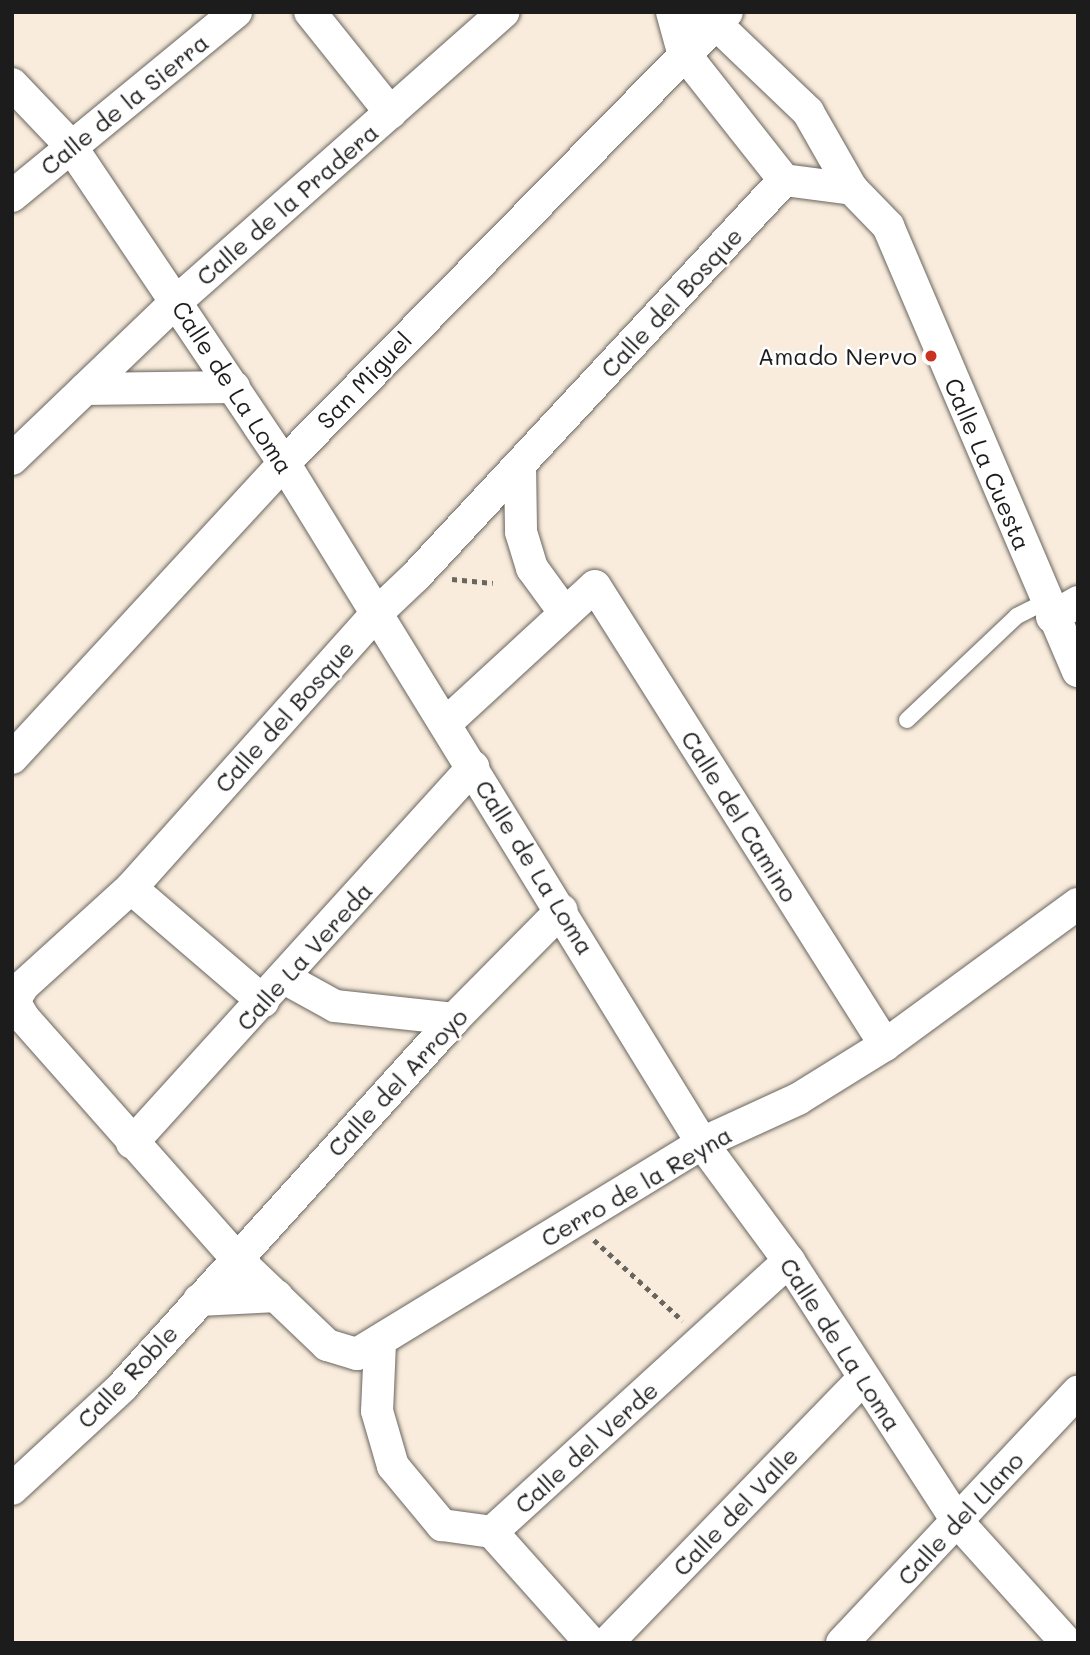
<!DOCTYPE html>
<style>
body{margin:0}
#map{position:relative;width:1090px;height:1655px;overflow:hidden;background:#f9ecdc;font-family:Mali,sans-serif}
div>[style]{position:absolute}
.path>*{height:4.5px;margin-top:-2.25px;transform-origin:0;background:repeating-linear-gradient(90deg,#69655f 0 5px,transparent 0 10px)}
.roads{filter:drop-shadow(0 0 2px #69655f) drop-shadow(0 0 2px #69655f)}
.service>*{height:16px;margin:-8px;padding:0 8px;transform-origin:8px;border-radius:8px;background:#fff}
.minor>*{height:32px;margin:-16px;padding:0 16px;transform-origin:16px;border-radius:16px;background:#fff}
.dots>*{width:19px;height:19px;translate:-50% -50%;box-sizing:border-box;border:4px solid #fff;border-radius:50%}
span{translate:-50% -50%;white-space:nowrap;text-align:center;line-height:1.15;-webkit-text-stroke:5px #fff;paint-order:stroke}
.street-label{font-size:24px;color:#1c1c1c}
.poi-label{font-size:24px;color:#1c1c1c}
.right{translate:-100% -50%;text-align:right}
.frame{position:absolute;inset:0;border:14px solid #1c1c1c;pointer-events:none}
</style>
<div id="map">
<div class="path">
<div style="left:452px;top:579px;width:41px;rotate:5.6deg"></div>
<div style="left:594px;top:1240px;width:120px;rotate:42.3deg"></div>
</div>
<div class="roads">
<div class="service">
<div style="left:907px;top:720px;width:151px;rotate:-43.4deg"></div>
<div style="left:1017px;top:616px;width:33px;rotate:-27deg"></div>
</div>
<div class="minor">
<div style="left:310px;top:12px;width:129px;rotate:51.3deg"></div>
<div style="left:672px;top:12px;width:41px;rotate:74.6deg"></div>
<div style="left:683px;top:52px;width:163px;rotate:51.7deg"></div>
<div style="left:784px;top:180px;width:69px;rotate:7.5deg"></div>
<div style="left:852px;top:189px;width:52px;rotate:45.8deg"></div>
<div style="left:888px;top:226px;width:484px;rotate:66.9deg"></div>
<div style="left:696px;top:19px;width:19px;rotate:12deg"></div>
<div style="left:715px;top:23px;width:129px;rotate:43.7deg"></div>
<div style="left:808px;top:112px;width:89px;rotate:60.3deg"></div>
<div style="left:12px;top:84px;width:84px;rotate:46.4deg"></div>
<div style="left:70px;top:145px;width:383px;rotate:56.1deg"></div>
<div style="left:284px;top:463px;width:798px;rotate:58.42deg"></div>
<div style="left:702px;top:1143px;width:147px;rotate:53.6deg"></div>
<div style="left:789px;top:1261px;width:310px;rotate:57.1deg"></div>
<div style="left:957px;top:1521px;width:164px;rotate:48deg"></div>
<div style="left:12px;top:196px;width:290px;rotate:-39.4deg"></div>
<div style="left:85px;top:389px;width:149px;rotate:-0.8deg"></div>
<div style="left:12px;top:459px;width:228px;rotate:-43.8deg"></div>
<div style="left:177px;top:301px;width:436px;rotate:-41.5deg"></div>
<div style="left:520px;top:465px;width:67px;rotate:89.1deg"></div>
<div style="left:521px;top:532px;width:38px;rotate:73deg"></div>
<div style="left:532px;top:568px;width:54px;rotate:54deg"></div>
<div style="left:1052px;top:617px;width:30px;rotate:-30deg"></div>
<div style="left:446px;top:723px;width:202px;rotate:-42.6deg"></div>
<div style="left:595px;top:586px;width:543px;rotate:57.71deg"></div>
<div style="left:12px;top:758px;width:401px;rotate:-47.3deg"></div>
<div style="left:284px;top:463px;width:632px;rotate:-45.51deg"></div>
<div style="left:131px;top:888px;width:174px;rotate:40.6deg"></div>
<div style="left:286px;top:979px;width:56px;rotate:28.9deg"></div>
<div style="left:335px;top:1006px;width:120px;rotate:6.2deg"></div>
<div style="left:14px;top:1001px;width:20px;rotate:60deg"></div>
<div style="left:24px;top:1018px;width:320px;rotate:48.5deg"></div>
<div style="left:236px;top:1258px;width:126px;rotate:43.7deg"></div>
<div style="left:327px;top:1345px;width:31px;rotate:17deg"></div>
<div style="left:357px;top:1354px;width:404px;rotate:-31.4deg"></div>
<div style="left:702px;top:1143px;width:106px;rotate:-24.6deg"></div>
<div style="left:798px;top:1099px;width:102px;rotate:-31.8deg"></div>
<div style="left:885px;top:1045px;width:239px;rotate:-36.2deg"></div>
<div style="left:14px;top:1001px;width:17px;rotate:-59deg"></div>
<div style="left:23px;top:986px;width:146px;rotate:-42.2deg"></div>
<div style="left:131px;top:888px;width:369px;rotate:-48.2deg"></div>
<div style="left:377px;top:613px;width:52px;rotate:-43.5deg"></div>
<div style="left:415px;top:577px;width:542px;rotate:-47.09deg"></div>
<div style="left:132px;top:1143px;width:508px;rotate:-47.79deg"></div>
<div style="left:199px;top:1300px;width:78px;rotate:-2.9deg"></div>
<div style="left:380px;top:1343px;width:68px;rotate:92.5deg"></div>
<div style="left:377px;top:1411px;width:57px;rotate:73.8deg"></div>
<div style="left:393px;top:1466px;width:77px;rotate:50.3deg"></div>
<div style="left:442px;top:1525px;width:50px;rotate:8deg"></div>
<div style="left:12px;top:1489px;width:149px;rotate:-42.8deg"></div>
<div style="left:121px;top:1388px;width:497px;rotate:-47.9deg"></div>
<div style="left:454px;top:1019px;width:153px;rotate:-45.3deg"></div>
<div style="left:492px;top:1532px;width:402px;rotate:-42.4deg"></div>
<div style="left:492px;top:1532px;width:149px;rotate:48.3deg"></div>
<div style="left:607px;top:1643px;width:368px;rotate:-45.9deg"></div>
<div style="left:842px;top:1643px;width:345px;rotate:-46.8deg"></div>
</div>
</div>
<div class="dots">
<div style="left:931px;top:356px;background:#c8321e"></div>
</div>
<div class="street-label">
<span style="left:124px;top:104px;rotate:-39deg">Calle de la Sierra</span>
<span style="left:287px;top:204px;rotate:-41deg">Calle de la Pradera</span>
<span style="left:671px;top:302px;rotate:-47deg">Calle del Bosque</span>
<span style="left:364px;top:380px;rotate:-46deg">San Miguel</span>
<span style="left:233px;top:387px;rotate:57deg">Calle de La Loma</span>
<span style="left:988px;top:464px;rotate:67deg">Calle La Cuesta</span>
<span style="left:284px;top:716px;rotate:-48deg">Calle del Bosque</span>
<span style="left:740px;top:816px;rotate:58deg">Calle del Camino</span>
<span style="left:535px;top:867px;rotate:58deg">Calle de La Loma</span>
<span style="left:304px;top:956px;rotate:-48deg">Calle La Vereda</span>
<span style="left:397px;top:1082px;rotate:-47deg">Calle del Arroyo</span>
<span style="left:636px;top:1186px;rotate:-30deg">Cerro de la Reyna</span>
<span style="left:841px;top:1344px;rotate:57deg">Calle de La Loma</span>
<span style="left:127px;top:1376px;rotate:-46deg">Calle Roble</span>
<span style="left:586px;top:1447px;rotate:-42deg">Calle del Verde</span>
<span style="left:735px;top:1511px;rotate:-46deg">Calle del Valle</span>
<span style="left:960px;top:1518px;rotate:-47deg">Calle del Llano</span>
</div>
<div class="poi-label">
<span class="right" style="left:917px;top:356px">Amado Nervo</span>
</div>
<div class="frame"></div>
</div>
